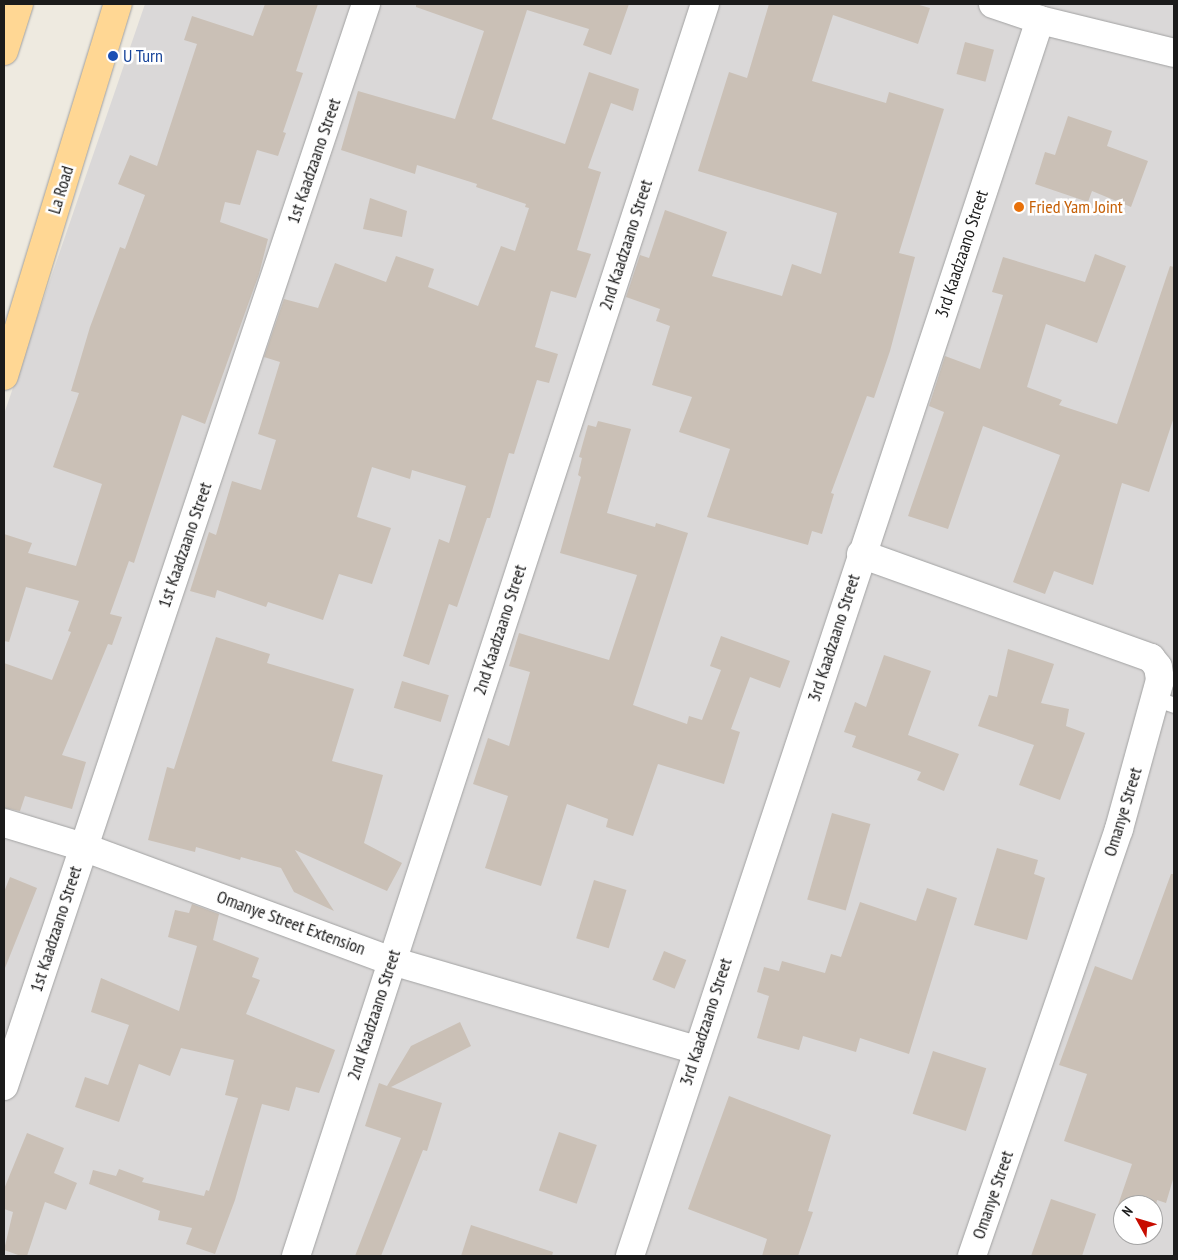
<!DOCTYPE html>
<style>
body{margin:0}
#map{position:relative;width:1178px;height:1260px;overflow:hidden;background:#eeeae0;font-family:"PT Sans Narrow",sans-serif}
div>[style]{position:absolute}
.residential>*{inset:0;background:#dad8d8}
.building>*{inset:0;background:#cac0b6;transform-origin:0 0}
.roads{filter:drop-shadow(0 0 1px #a2a2a2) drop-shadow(0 0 1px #a2a2a2)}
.lane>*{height:15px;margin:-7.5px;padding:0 7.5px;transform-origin:7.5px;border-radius:7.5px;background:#fff}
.street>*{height:28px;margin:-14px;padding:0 14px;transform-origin:14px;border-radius:14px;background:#fff}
.primary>*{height:28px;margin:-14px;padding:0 14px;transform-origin:14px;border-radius:14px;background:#ffd794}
.dots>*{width:14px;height:14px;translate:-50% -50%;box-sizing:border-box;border:2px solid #fff;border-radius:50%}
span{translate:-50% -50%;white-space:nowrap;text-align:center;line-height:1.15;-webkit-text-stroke:5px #fff;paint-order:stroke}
.transit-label{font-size:18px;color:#164399}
.left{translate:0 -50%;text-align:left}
.street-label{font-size:18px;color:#1b1b1b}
.food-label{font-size:18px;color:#c56008}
.frame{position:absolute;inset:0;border:5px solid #1b1b1b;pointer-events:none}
.north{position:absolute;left:1113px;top:1195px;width:50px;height:50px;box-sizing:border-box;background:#fff;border:1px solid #a4a4a4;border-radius:50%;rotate:309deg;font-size:14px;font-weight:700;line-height:20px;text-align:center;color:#1b1b1b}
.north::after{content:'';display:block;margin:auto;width:18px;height:22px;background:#c70c00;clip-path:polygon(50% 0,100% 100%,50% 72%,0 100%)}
</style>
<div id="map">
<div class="residential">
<div style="clip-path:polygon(evenodd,145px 4px,1174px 4px,1174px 1256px,4px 1256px,4px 414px,145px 4px,1123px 1205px,1153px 1205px,1153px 1235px,1123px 1235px,1123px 1205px)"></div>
</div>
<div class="building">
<div style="clip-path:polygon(265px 4px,318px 4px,296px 71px,303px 73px,283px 132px,286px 133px,278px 156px,257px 150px,240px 205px,225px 202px,220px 222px,268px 239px,259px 274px,205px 424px,182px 415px,134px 563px,129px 561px,110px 614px,122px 617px,112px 645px,108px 644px,62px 755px,86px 762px,72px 809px,25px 796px,20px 811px,4px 808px,4px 663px,52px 680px,71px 632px,68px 631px,79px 601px,26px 587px,9px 642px,4px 641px,4px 534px,32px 543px,28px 553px,76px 566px,102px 484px,53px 467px,79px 393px,71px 391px,90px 327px,120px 247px,125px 249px,145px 195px,118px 184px,130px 155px,157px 166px,197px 44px,184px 40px,192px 16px,253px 36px)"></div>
<div style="clip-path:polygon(416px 4px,629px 4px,611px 55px,583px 45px,589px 29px,527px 10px,492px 119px,565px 144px,589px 72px,639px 89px,633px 111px,611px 103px,588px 168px,601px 172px,577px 250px,591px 254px,576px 298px,551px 291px,535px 347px,558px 354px,549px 383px,537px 380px,514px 454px,509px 453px,490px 518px,487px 518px,457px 607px,449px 604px,429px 665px,403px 656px,439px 539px,449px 543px,466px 486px,412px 470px,410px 479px,372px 467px,357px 517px,391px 528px,372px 584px,339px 574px,323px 620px,268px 602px,266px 607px,217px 590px,215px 598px,190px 591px,209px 532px,216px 535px,232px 481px,261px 490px,276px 440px,258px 434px,280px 362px,264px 357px,284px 299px,318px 308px,335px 263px,386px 282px,396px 256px,434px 269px,428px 287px,478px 306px,501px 246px,515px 251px,529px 208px,525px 207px,526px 204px,476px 187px,477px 184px,417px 165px,415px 174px,341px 150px,358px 91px,455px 119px,484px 31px,416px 7px)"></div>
<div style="clip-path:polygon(769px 4px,916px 4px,930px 8px,918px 44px,833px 15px,812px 81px,886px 103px,889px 92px,944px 109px,899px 253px,915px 257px,890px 351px,874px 398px,867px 396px,831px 493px,834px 494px,822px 534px,812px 531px,808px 545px,707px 517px,730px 449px,679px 432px,692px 397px,652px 385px,670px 326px,656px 321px,660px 309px,626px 297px,640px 255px,649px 258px,665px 210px,727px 232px,712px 276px,782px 296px,792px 264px,821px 274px,837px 213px,698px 171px,729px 72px,747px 78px)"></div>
<div style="left:965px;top:42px;width:30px;height:33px;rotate:15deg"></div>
<div style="clip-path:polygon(1068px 116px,1112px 131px,1107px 146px,1148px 161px,1131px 207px,1092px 191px,1088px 202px,1035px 184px,1045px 152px,1055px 155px)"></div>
<div style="clip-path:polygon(370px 198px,407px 211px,402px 237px,363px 229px)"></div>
<div style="clip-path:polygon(1095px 254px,1126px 266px,1097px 343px,1046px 324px,1027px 387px,1062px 400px,1059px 405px,1117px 424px,1170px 266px,1174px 267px,1174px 417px,1149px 492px,1122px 483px,1093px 585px,1054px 571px,1045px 594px,1013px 582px,1060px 455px,983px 426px,948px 529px,908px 516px,944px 412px,929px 406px,945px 356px,980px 369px,1003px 295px,992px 292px,1003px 257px,1085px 282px)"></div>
<div style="clip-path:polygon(598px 421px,631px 429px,607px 513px,655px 527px,656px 523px,688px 533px,633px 705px,687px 724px,689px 716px,702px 720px,721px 670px,710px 666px,721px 636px,790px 661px,780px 688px,750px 677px,731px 729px,740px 732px,724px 784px,658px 764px,633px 836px,606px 827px,608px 819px,567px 804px,541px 886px,485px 868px,508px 796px,473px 784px,488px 738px,509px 746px,530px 672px,509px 666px,519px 633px,609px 660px,637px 575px,560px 553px,581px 477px,578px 475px,582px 458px,579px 457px,588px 425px,596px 427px)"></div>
<div style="clip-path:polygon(216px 637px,270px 654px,267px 663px,354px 689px,332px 761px,383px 775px,364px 843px,402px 863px,387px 891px,295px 850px,334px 911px,294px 892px,281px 868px,241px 857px,240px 860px,196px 847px,195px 852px,148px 840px,167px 767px,174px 769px)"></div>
<div style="clip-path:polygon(1008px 649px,1054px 664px,1041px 703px,1069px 709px,1066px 726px,1085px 733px,1060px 800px,1019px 785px,1034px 745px,978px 726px,989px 695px,997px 697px)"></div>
<div style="clip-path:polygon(884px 655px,931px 671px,908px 735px,959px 754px,944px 791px,917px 780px,921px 772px,852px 747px,856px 736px,844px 732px,855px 702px,866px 707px)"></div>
<div style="left:402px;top:681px;width:49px;height:28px;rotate:17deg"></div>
<div style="left:832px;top:813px;width:40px;height:90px;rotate:16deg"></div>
<div style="clip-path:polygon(997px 848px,1038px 860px,1034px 874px,1045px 878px,1027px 940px,974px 925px)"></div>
<div style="clip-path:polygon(1171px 874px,1174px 874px,1174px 1176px,1166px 1203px,1157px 1200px,1156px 1205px,1118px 1205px,1132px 1164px,1064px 1141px,1087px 1074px,1059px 1065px,1095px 966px,1132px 980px)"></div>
<div style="clip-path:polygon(10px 877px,37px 888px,5px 968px,4px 892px)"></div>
<div style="left:594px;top:880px;width:34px;height:61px;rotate:17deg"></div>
<div style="clip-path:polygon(927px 888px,957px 898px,909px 1054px,860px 1038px,856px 1052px,803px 1036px,799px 1050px,757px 1038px,769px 996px,757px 992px,764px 967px,779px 971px,782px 961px,825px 973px,831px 954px,841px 957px,860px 902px,916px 921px)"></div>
<div style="clip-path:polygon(192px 904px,219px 914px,213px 940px,259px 958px,252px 977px,260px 980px,246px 1014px,335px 1050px,319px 1093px,296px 1087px,289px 1111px,262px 1104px,235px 1200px,215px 1254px,186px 1244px,192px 1228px,158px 1220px,160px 1211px,89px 1184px,93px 1170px,116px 1176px,119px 1169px,144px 1178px,142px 1182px,204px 1196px,206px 1190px,209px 1191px,238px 1098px,225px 1095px,234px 1060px,181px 1048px,170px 1076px,139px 1064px,119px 1122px,75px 1107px,85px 1077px,108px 1085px,129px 1025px,91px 1012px,101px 978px,179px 1011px,197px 946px,168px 937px,175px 910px,189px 913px)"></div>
<div style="left:664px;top:951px;width:24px;height:31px;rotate:22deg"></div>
<div style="clip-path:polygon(460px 1022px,471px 1046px,391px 1087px,442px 1103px,427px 1151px,423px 1150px,381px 1256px,355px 1256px,401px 1138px,365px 1126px,379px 1083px,387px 1086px,411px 1046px)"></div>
<div style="left:933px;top:1051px;width:56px;height:66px;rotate:18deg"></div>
<div style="clip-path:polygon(729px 1096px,831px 1135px,808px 1211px,813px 1212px,798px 1256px,762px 1256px,767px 1239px,688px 1209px)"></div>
<div style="left:559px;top:1132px;width:40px;height:62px;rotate:19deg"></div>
<div style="clip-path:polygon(27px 1133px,64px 1148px,54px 1173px,77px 1183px,66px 1210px,45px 1202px,27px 1256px,21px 1256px,4px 1250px,13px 1212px,4px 1209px,4px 1189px)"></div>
<div style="clip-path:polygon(1051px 1199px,1096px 1214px,1082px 1256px,1031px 1256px)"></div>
<div style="clip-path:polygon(471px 1225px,553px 1252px,552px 1256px,461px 1256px)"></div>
</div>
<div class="roads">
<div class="lane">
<div style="left:1155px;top:698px;width:20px;rotate:20deg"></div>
</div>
<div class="street">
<div style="left:993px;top:4px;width:50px;rotate:18.8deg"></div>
<div style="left:1040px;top:20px;width:138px;rotate:13.8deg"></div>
<div style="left:861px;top:554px;width:308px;rotate:19.7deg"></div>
<div style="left:1151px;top:658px;width:11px;rotate:52deg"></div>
<div style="left:1158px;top:667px;width:13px;rotate:81deg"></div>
<div style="left:1160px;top:680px;width:155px;rotate:105.4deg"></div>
<div style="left:1119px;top:829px;width:452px;rotate:109deg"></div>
<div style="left:4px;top:823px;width:83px;rotate:16.9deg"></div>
<div style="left:83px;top:847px;width:329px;rotate:20.3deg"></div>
<div style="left:392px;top:961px;width:318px;rotate:16.3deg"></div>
<div style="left:4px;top:1086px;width:1141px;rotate:-71.5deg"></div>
<div style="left:296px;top:1256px;width:1317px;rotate:-71.91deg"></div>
<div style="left:630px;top:1256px;width:1302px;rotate:-71.65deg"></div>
</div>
<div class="primary">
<div style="left:4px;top:51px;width:49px;rotate:-72.3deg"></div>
<div style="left:4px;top:376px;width:389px;rotate:-73deg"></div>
</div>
</div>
<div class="dots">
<div style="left:113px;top:56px;background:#1a4fb4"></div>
<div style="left:1019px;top:207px;background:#e8710a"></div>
</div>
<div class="transit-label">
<span class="left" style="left:123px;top:56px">U Turn</span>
</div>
<div class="street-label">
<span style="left:314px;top:161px;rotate:-71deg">1st Kaadzaano Street</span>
<span style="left:61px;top:190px;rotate:-73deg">La Road</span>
<span style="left:626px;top:245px;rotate:-72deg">2nd Kaadzaano Street</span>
<span style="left:962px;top:254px;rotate:-72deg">3rd Kaadzaano Street</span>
<span style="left:185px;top:545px;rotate:-71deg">1st Kaadzaano Street</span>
<span style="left:500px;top:630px;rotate:-72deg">2nd Kaadzaano Street</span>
<span style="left:834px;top:638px;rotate:-72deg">3rd Kaadzaano Street</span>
<span style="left:1123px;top:812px;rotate:-73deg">Omanye Street</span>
<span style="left:291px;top:923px;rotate:20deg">Omanye Street Extension</span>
<span style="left:56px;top:929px;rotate:-72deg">1st Kaadzaano Street</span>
<span style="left:374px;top:1015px;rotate:-72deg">2nd Kaadzaano Street</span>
<span style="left:706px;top:1022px;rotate:-72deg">3rd Kaadzaano Street</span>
<span style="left:993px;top:1195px;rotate:-71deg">Omanye Street</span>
</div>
<div class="food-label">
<span class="left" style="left:1029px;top:207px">Fried Yam Joint</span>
</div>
<div class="frame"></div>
<div class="north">N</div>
</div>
